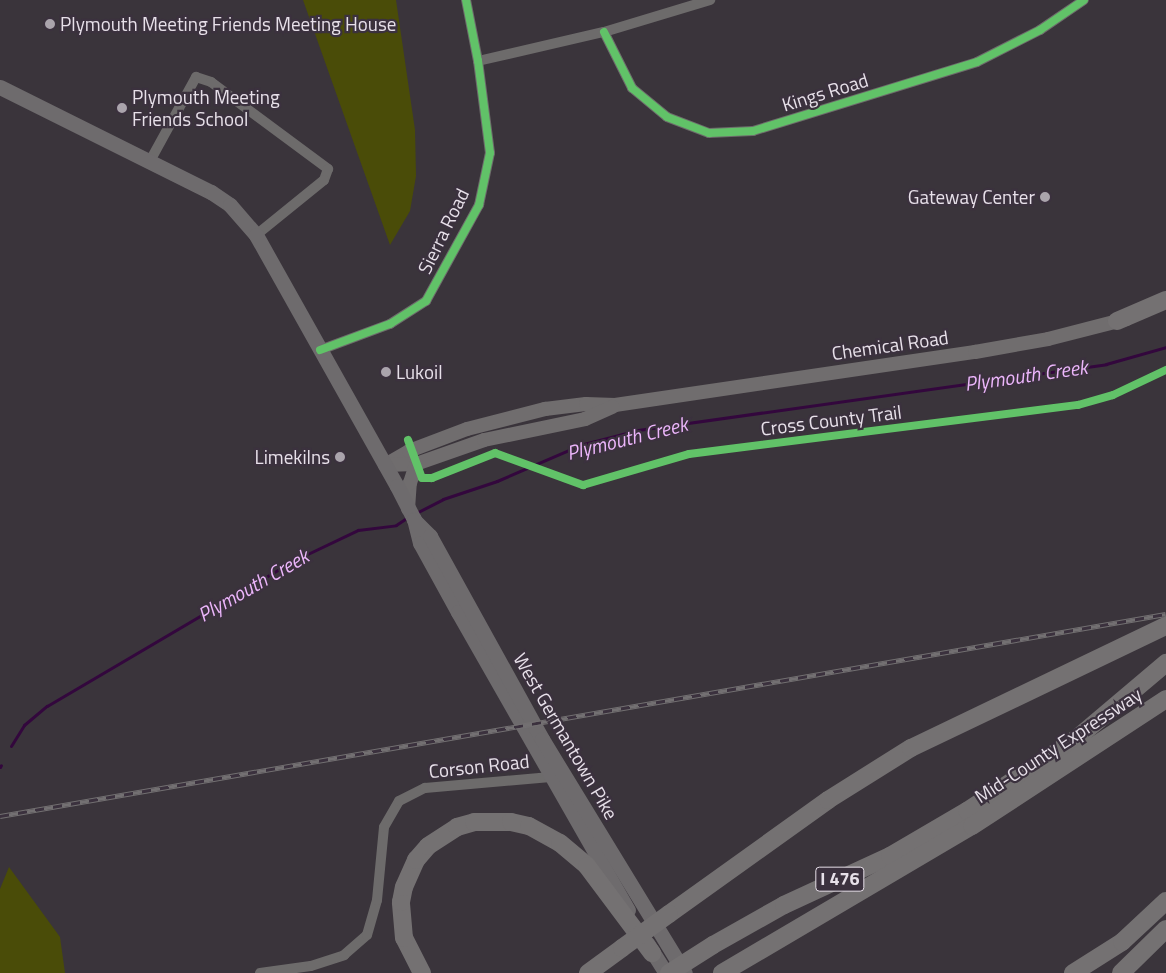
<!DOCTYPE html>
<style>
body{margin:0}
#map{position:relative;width:1166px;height:973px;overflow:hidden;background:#3a343b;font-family:"Titillium Web",sans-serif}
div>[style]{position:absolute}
.green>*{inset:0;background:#4a4c08}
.stream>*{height:3px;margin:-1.5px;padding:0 1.5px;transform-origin:1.5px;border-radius:1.5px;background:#33073d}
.minor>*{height:10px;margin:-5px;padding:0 5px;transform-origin:5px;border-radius:5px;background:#6d6b6b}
.secondary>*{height:14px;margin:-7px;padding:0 7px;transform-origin:7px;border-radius:7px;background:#706d6e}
.primary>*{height:15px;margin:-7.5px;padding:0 7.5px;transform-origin:7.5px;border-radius:7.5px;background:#6e6b6d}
.motorway>*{height:18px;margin:-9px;padding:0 9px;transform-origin:9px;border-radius:9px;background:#747172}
.rail>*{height:5px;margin-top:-2.5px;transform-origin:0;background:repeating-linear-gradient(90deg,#3b313e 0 9px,#737072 0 18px);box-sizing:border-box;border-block:1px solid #737072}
.motorway-bridge>*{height:18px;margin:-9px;padding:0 9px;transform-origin:9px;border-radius:9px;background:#747172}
.cycleway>*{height:8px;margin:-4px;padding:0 4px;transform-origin:4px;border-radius:4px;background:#61c268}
.dots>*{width:14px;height:14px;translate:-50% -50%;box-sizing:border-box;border:2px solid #3b313e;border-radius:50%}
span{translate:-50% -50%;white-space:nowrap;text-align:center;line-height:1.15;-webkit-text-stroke:4.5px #3b313e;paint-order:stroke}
.shield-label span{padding:1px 4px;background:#3b313e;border:1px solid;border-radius:4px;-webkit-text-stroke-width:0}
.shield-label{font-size:18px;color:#e7e0e9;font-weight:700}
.poi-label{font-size:19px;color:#e7e0e9}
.left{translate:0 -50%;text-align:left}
.right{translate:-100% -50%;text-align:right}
.street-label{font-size:19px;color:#e7e0e9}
.water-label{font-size:20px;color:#ecb6fb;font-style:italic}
</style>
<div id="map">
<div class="green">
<div style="clip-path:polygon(303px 0,396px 0,415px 130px,416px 176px,410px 211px,390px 245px)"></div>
<div style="clip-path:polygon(9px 867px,60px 937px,65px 973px,0 973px,0 889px)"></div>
</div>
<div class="stream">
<div style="left:416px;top:513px;width:30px;rotate:-27deg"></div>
<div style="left:443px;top:499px;width:57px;rotate:-18.4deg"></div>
<div style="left:497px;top:481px;width:90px;rotate:-23.4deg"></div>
<div style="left:580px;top:445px;width:60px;rotate:-14.5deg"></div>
<div style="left:638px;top:430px;width:473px;rotate:-8deg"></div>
<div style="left:1106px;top:364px;width:62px;rotate:-15.8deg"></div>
<div style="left:11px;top:746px;width:25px;rotate:-58deg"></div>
<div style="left:24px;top:725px;width:30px;rotate:-40deg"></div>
<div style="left:47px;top:706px;width:288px;rotate:-30.5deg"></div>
<div style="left:295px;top:560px;width:70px;rotate:-25.5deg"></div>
<div style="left:358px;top:530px;width:38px;rotate:-7deg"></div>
<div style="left:396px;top:525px;width:14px;rotate:-34deg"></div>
<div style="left:0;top:767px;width:2px;rotate:-63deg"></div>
</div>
<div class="minor">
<div style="left:604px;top:32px;width:63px;rotate:63.4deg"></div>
<div style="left:632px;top:88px;width:45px;rotate:39.6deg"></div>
<div style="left:667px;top:117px;width:45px;rotate:20.9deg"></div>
<div style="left:709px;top:133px;width:44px;rotate:-2.6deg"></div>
<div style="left:753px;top:131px;width:234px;rotate:-17.1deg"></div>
<div style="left:977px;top:62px;width:71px;rotate:-26.9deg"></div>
<div style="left:1040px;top:30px;width:53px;rotate:-34.3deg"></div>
<div style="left:478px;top:61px;width:129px;rotate:-13deg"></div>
<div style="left:604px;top:32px;width:111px;rotate:-16.8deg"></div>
<div style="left:150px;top:161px;width:96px;rotate:-61.3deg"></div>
<div style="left:196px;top:77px;width:16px;rotate:18deg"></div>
<div style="left:211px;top:82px;width:146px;rotate:36.6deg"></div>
<div style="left:328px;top:169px;width:12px;rotate:110deg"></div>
<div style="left:324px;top:180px;width:87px;rotate:141deg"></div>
<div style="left:320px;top:350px;width:75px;rotate:-20.4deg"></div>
<div style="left:390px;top:324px;width:43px;rotate:-32.6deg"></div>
<div style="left:426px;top:301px;width:110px;rotate:-61.1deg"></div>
<div style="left:479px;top:205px;width:53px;rotate:-78.1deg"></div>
<div style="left:490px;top:153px;width:93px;rotate:-97.4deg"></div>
<div style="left:478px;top:61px;width:62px;rotate:-101.1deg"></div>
<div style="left:260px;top:973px;width:51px;rotate:-7.8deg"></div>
<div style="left:311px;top:966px;width:35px;rotate:-18deg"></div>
<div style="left:344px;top:955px;width:30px;rotate:-41deg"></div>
<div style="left:367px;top:935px;width:36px;rotate:-74deg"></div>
<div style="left:377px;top:900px;width:73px;rotate:-84.5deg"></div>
<div style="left:384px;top:827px;width:30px;rotate:-60deg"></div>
<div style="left:399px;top:801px;width:29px;rotate:-27deg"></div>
<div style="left:425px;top:788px;width:126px;rotate:-5deg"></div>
</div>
<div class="secondary">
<div style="left:385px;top:465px;width:28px;rotate:-30deg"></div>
<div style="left:409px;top:451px;width:62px;rotate:-20.8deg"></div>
<div style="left:467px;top:429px;width:81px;rotate:-14.4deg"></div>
<div style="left:545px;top:409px;width:41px;rotate:-7deg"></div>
<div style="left:586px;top:404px;width:29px;rotate:2deg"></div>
<div style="left:615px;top:405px;width:364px;rotate:-8.4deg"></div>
<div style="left:975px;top:352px;width:74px;rotate:-10.1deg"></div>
<div style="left:1048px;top:339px;width:81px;rotate:-14.4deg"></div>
<div style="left:385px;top:465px;width:31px;rotate:-2deg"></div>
<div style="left:416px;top:464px;width:72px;rotate:-19.4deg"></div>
<div style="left:484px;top:440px;width:103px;rotate:-11.7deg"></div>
<div style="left:585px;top:419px;width:30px;rotate:-24deg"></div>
<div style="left:408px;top:509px;width:26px;rotate:-86deg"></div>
<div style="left:410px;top:483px;width:20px;rotate:-72deg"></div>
</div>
<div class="primary">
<div style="left:0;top:87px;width:236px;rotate:26.5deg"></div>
<div style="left:211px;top:192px;width:23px;rotate:34deg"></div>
<div style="left:230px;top:205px;width:40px;rotate:49deg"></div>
<div style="left:256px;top:235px;width:288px;rotate:60.7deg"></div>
<div style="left:397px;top:486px;width:37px;rotate:63deg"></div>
<div style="left:414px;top:519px;width:25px;rotate:76deg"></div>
<div style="left:420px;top:543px;width:79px;rotate:61.2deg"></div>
<div style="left:458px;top:612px;width:343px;rotate:60.3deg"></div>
<div style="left:414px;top:520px;width:23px;rotate:45deg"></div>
<div style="left:430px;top:536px;width:232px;rotate:61.1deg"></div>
<div style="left:542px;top:739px;width:274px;rotate:58.6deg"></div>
<div style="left:647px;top:943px;width:36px;rotate:58deg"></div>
</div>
<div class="motorway">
<div style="left:1117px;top:321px;width:53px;rotate:-23.2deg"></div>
<div style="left:669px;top:914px;width:196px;rotate:-35.6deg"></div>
<div style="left:828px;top:800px;width:98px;rotate:-32.1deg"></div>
<div style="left:911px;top:748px;width:283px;rotate:-25.6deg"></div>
<div style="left:713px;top:945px;width:81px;rotate:-29.4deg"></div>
<div style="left:784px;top:905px;width:117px;rotate:-24.8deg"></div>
<div style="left:890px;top:856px;width:89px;rotate:-30.3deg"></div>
<div style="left:967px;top:811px;width:131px;rotate:-33.4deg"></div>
<div style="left:1076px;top:739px;width:118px;rotate:-40.2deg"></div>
<div style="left:422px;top:973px;width:39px;rotate:-117deg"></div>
<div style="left:404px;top:938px;width:36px;rotate:-95deg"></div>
<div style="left:401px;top:902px;width:15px;rotate:-79deg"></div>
<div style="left:404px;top:887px;width:30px;rotate:-66deg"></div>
<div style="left:416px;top:860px;width:18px;rotate:-49deg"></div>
<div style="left:428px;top:846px;width:35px;rotate:-33deg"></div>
<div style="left:457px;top:827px;width:18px;rotate:-16deg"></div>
<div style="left:474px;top:822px;width:37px"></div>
<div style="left:511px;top:822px;width:18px;rotate:13deg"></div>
<div style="left:529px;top:826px;width:35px;rotate:29deg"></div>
<div style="left:560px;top:843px;width:35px;rotate:40deg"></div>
<div style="left:587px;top:866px;width:109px;rotate:53.2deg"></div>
<div style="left:588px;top:973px;width:42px;rotate:-36.3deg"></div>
<div style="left:722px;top:973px;width:290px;rotate:-30.5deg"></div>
<div style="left:972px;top:826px;width:232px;rotate:-33.2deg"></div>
<div style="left:1073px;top:973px;width:58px;rotate:-32.3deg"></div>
<div style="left:1122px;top:942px;width:60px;rotate:-43deg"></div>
<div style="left:1121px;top:973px;width:63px;rotate:-44.4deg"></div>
</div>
<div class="rail">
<div style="left:0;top:816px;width:1183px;rotate:-9.83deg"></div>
</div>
<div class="motorway-bridge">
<div style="left:622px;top:948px;width:58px;rotate:-35.9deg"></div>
<div style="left:669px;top:973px;width:52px;rotate:-32.5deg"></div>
</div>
<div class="cycleway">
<div style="left:604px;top:32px;width:63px;rotate:63.4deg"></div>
<div style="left:632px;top:88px;width:45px;rotate:39.6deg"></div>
<div style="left:667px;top:117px;width:45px;rotate:20.9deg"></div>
<div style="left:709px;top:133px;width:44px;rotate:-2.6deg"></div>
<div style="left:753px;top:131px;width:234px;rotate:-17.1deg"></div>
<div style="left:977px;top:62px;width:71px;rotate:-26.9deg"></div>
<div style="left:1040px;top:30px;width:53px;rotate:-34.3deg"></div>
<div style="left:320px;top:350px;width:75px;rotate:-20.4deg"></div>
<div style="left:390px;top:324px;width:43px;rotate:-32.6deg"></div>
<div style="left:426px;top:301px;width:110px;rotate:-61.1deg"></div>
<div style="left:479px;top:205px;width:53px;rotate:-78.1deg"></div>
<div style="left:490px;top:153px;width:93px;rotate:-97.4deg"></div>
<div style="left:478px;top:61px;width:62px;rotate:-101.1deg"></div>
<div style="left:408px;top:440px;width:40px;rotate:69.8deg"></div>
<div style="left:422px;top:478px;width:10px"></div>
<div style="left:432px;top:478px;width:68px;rotate:-21.6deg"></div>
<div style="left:495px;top:453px;width:94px;rotate:20deg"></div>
<div style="left:583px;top:485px;width:110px;rotate:-16.3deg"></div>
<div style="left:689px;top:454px;width:392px;rotate:-7.2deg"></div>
<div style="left:1078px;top:405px;width:36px;rotate:-16deg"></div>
<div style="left:1113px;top:395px;width:59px;rotate:-25.3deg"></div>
</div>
<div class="dots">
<div style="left:50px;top:24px;background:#aaa4ac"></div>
<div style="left:122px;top:108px;background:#aaa4ac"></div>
<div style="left:1045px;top:197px;background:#aaa4ac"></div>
<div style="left:386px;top:372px;background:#aaa4ac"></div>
<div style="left:340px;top:457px;background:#aaa4ac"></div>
</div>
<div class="shield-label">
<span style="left:840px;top:879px">I 476</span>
</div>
<div class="poi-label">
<span class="left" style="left:60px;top:24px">Plymouth Meeting Friends Meeting House</span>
<span class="left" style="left:132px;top:108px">Plymouth Meeting<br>Friends School</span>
<span class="right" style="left:1035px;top:197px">Gateway Center</span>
<span class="left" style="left:396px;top:372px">Lukoil</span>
<span class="right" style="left:330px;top:457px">Limekilns</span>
</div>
<div class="street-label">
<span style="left:825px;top:92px;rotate:-17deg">Kings Road</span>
<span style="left:443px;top:231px;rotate:-64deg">Sierra Road</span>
<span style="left:890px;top:345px;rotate:-8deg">Chemical Road</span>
<span style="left:831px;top:420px;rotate:-7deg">Cross County Trail</span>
<span style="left:566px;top:736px;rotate:60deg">West Germantown Pike</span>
<span style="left:1058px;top:745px;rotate:-33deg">Mid-County Expressway</span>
<span style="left:479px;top:766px;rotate:-6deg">Corson Road</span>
</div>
<div class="water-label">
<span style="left:1026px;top:375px;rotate:-8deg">Plymouth Creek</span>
<span style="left:627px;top:438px;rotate:-14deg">Plymouth Creek</span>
<span style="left:253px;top:585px;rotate:-30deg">Plymouth Creek</span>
</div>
</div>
